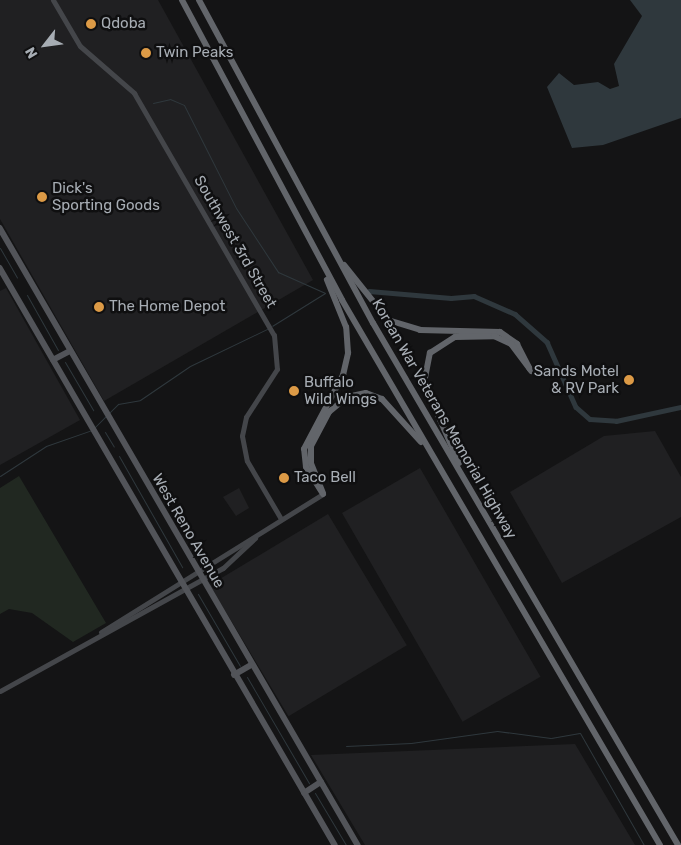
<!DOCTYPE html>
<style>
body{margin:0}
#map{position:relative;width:681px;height:845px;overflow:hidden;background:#141415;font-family:Rubik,sans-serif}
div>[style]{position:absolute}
.built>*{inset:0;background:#202022;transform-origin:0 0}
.green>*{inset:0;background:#212821}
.water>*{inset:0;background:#2f383d}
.stream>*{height:1px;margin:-0.5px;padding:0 0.5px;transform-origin:0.5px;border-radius:0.5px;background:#2f383d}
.canal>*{height:4.5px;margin:-2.25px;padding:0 2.25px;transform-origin:2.25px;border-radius:2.25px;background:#2f383d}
.secondary>*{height:5px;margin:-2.5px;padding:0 2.5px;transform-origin:2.5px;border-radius:2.5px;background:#44464a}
.primary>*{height:5.5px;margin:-2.75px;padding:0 2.75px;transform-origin:2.75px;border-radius:2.75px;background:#525459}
.motorway>*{height:6px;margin:-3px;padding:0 3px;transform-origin:3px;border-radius:3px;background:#62656a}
.dots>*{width:14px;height:14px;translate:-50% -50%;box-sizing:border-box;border:2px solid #0f0f10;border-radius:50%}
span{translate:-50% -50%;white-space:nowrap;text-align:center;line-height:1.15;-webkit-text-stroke:5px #0f0f10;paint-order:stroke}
.poi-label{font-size:15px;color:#a7adb4}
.left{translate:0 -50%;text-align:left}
.right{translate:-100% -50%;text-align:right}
.street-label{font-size:15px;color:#a7adb4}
.north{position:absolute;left:20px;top:20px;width:50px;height:50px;-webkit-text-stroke:4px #0f0f10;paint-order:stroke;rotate:240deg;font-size:14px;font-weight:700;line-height:20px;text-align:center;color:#a7adb4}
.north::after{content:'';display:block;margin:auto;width:18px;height:22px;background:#a7adb4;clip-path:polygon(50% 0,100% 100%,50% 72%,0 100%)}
</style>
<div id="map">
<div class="built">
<div style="clip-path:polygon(0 0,158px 0,313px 280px,104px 401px,0 219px)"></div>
<div style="clip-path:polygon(6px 288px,80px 420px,0 465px,0 291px)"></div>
<div style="clip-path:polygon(655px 431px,681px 477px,681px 517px,562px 583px,510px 492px,604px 436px)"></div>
<div style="left:420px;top:468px;width:241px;height:90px;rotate:60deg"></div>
<div style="clip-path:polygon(239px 488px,249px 508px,236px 516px,223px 497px)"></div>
<div style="left:328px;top:514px;width:153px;height:138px;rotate:59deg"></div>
<div style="clip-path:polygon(575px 744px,635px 845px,365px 845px,311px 755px)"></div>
</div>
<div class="green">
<div style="clip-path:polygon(19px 476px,106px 623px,73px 642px,32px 613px,9px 609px,0 614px,0 488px)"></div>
</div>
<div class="water">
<div style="clip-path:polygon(630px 0,681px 0,681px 118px,603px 145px,572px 148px,547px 87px,559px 73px,574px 85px,598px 82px,610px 89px,619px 86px,614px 64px,642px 16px)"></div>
</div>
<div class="stream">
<div style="left:153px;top:103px;width:17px;rotate:-13deg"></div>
<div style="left:170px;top:99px;width:15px;rotate:23deg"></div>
<div style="left:184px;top:105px;width:115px;rotate:63.2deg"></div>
<div style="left:236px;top:208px;width:77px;rotate:56.7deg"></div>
<div style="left:278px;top:272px;width:51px;rotate:24.1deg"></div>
<div style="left:325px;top:293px;width:62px;rotate:148.1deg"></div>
<div style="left:0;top:248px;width:34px;rotate:60deg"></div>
<div style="left:27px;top:295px;width:63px;rotate:60.6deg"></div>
<div style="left:65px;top:362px;width:56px;rotate:59.7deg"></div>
<div style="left:109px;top:413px;width:13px;rotate:-45deg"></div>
<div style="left:118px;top:404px;width:22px;rotate:-10deg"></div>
<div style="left:140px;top:400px;width:60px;rotate:-34.2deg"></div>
<div style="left:190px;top:366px;width:88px;rotate:-25.7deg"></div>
<div style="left:95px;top:427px;width:16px;rotate:-45deg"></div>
<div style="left:105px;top:432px;width:17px;rotate:59deg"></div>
<div style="left:119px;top:456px;width:128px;rotate:60.4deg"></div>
<div style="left:0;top:476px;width:55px;rotate:-33.1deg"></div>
<div style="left:46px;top:446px;width:49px;rotate:-19.2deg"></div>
<div style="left:198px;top:594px;width:83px;rotate:59.7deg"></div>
<div style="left:247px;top:677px;width:123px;rotate:59.7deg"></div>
<div style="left:346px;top:746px;width:65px;rotate:-2.6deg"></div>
<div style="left:411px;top:743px;width:87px;rotate:-7.9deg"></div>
<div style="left:497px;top:731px;width:54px;rotate:7.4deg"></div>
<div style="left:551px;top:738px;width:29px;rotate:-10deg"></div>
<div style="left:580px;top:733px;width:129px;rotate:60.3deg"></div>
<div style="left:315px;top:793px;width:61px;rotate:59.2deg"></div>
</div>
<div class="canal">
<div style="left:369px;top:291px;width:82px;rotate:4.9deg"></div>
<div style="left:451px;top:298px;width:23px;rotate:-5deg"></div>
<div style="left:474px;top:296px;width:45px;rotate:23.7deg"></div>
<div style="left:515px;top:314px;width:43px;rotate:41.2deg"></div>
<div style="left:547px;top:342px;width:71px;rotate:66deg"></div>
<div style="left:576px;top:407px;width:18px;rotate:41deg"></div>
<div style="left:590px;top:419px;width:26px;rotate:4deg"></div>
<div style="left:616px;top:421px;width:66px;rotate:-12.2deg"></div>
</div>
<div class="secondary">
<div style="left:53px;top:0;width:53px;rotate:59.6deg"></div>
<div style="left:80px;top:46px;width:72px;rotate:41deg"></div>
<div style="left:134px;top:93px;width:280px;rotate:60deg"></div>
<div style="left:274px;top:335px;width:34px;rotate:85deg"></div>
<div style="left:277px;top:369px;width:57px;rotate:122.9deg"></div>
<div style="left:246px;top:417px;width:19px;rotate:102deg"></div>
<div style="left:242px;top:436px;width:25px;rotate:79deg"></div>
<div style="left:247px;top:461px;width:67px;rotate:59.6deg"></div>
<div style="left:101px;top:632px;width:261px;rotate:-31.9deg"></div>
<div style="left:0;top:691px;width:255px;rotate:-28.9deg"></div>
<div style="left:223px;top:568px;width:44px;rotate:-43.2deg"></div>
</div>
<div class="primary">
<div style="left:0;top:228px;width:713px;rotate:59.88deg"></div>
<div style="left:0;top:268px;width:667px;rotate:59.86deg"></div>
<div style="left:53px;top:360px;width:19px;rotate:-28deg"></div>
<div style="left:234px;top:675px;width:20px;rotate:-30deg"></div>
<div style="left:304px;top:793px;width:20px;rotate:-33deg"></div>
</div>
<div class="motorway">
<div style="left:182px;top:0;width:340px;rotate:61.9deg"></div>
<div style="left:342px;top:300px;width:631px;rotate:59.74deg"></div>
<div style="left:199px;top:0;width:367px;rotate:61.7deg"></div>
<div style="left:373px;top:323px;width:605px;rotate:59.7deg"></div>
<div style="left:344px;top:265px;width:70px;rotate:51.3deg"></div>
<div style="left:388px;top:320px;width:34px;rotate:17deg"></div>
<div style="left:420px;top:330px;width:80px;rotate:1.4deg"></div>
<div style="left:500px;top:332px;width:21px;rotate:35deg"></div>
<div style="left:517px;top:344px;width:28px;rotate:63deg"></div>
<div style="left:459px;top:463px;width:87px;rotate:-113.6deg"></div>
<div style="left:424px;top:383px;width:31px;rotate:-79deg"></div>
<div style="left:430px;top:353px;width:30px;rotate:-33deg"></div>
<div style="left:455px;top:337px;width:39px;rotate:-1deg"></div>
<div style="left:494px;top:336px;width:19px;rotate:25deg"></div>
<div style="left:511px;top:344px;width:34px;rotate:53deg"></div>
<div style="left:323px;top:493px;width:32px;rotate:-112deg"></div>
<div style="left:311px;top:463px;width:17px;rotate:-90deg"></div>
<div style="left:311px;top:446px;width:38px;rotate:-62deg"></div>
<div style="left:329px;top:412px;width:23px;rotate:-40deg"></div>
<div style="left:347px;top:397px;width:19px;rotate:-12deg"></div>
<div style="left:366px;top:393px;width:17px;rotate:21deg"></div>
<div style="left:382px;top:399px;width:58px;rotate:47.8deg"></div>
<div style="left:323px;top:494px;width:32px;rotate:-122deg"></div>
<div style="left:306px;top:467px;width:18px;rotate:-96deg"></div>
<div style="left:304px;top:449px;width:84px;rotate:-62.2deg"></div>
<div style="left:343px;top:375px;width:23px;rotate:-77deg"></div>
<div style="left:348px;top:353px;width:26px;rotate:-94deg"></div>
<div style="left:346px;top:327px;width:51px;rotate:-112deg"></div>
</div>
<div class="dots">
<div style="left:91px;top:24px;background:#dc9a46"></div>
<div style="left:146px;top:53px;background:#dc9a46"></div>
<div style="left:42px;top:197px;background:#dc9a46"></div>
<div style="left:99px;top:307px;background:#dc9a46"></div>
<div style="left:629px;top:380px;background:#dc9a46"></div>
<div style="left:294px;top:391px;background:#dc9a46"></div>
<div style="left:284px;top:478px;background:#dc9a46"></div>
</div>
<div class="poi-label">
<span class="left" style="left:101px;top:24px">Qdoba</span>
<span class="left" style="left:156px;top:53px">Twin Peaks</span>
<span class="left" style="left:52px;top:197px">Dick's<br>Sporting Goods</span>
<span class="left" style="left:109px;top:307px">The Home Depot</span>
<span class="right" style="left:619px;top:380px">Sands Motel<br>&amp; RV Park</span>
<span class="left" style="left:304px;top:391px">Buffalo<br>Wild Wings</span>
<span class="left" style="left:294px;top:478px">Taco Bell</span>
</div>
<div class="street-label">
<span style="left:235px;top:242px;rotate:60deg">Southwest 3rd Street</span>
<span style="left:444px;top:419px;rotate:60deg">Korean War Veterans Memorial Highway</span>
<span style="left:188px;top:531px;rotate:60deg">West Reno Avenue</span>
</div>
<div class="north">N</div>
</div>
